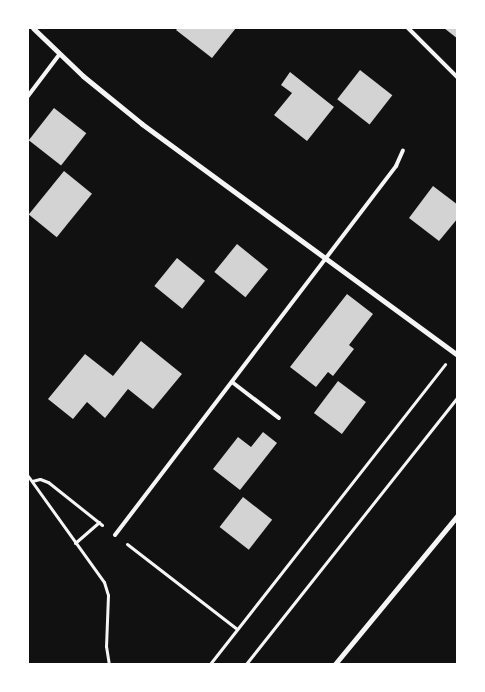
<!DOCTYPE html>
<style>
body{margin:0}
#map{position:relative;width:485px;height:692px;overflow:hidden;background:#111;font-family:"Source Sans 3",sans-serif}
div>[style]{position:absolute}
.building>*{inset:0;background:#d3d3d3;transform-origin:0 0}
.path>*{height:3px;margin:-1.5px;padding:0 1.5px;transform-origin:1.5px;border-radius:1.5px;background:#f5f5f5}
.service>*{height:4px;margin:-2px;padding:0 2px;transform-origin:2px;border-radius:2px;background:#f5f5f5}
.minor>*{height:5px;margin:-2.5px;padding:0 2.5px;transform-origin:2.5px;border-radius:2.5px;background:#f5f5f5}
span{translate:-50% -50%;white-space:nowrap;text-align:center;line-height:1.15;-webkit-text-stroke:4px #fff;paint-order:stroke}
.frame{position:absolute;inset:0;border:29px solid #fff;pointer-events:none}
</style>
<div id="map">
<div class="building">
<div style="clip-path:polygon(178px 28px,236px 28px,212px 58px,176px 30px)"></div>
<div style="clip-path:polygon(444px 28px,458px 28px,458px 39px)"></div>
<div style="left:360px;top:70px;width:41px;height:37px;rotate:38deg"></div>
<div style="clip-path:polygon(290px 72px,334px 107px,307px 141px,274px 115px,292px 93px,281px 85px)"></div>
<div style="left:54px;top:108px;width:41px;height:41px;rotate:38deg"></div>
<div style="left:64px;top:171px;width:36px;height:56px;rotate:39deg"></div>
<div style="clip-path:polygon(433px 186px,458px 205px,458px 218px,439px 241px,409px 218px)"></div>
<div style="left:237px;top:244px;width:40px;height:36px;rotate:39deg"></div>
<div style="left:177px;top:258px;width:36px;height:36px;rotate:39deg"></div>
<div style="clip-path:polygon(347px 294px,373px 314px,349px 345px,354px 349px,333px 376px,328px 372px,316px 387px,290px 367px)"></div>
<div style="clip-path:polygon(141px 341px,182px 374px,153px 409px,128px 389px,105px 418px,87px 402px,73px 419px,48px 399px,85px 354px,113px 376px)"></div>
<div style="left:338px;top:381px;width:35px;height:40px;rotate:37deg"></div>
<div style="clip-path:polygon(263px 432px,277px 443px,240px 490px,213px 469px,238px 437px,251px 447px)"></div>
<div style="left:243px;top:497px;width:37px;height:38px;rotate:38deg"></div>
</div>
<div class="path">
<div style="left:28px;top:476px;width:130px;rotate:54.4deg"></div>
<div style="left:104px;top:582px;width:14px;rotate:73deg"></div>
<div style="left:108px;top:595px;width:51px;rotate:92.2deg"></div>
<div style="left:106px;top:646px;width:18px;rotate:81deg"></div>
<div style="left:32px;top:481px;width:8px;rotate:-14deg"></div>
<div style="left:40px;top:479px;width:9px;rotate:21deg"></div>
<div style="left:48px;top:482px;width:69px;rotate:38.5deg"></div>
<div style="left:75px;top:543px;width:32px;rotate:-41deg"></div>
<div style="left:127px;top:544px;width:139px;rotate:37.7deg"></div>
<div style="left:210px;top:664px;width:381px;rotate:-51.9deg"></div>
<div style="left:246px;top:664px;width:341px;rotate:-51.6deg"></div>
</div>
<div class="service">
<div style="left:408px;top:28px;width:71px;rotate:45deg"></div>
<div style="left:28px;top:96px;width:51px;rotate:-52.9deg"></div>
<div style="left:232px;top:382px;width:59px;rotate:37.5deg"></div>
<div style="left:115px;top:535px;width:464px;rotate:-52.7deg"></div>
<div style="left:396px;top:166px;width:17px;rotate:-66deg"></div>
</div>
<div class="minor">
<div style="left:33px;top:28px;width:69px;rotate:43.8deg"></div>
<div style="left:83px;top:76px;width:76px;rotate:39.1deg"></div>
<div style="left:142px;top:124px;width:391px;rotate:36.2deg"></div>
<div style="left:335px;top:664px;width:193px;rotate:-50.5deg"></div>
</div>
<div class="frame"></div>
</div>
